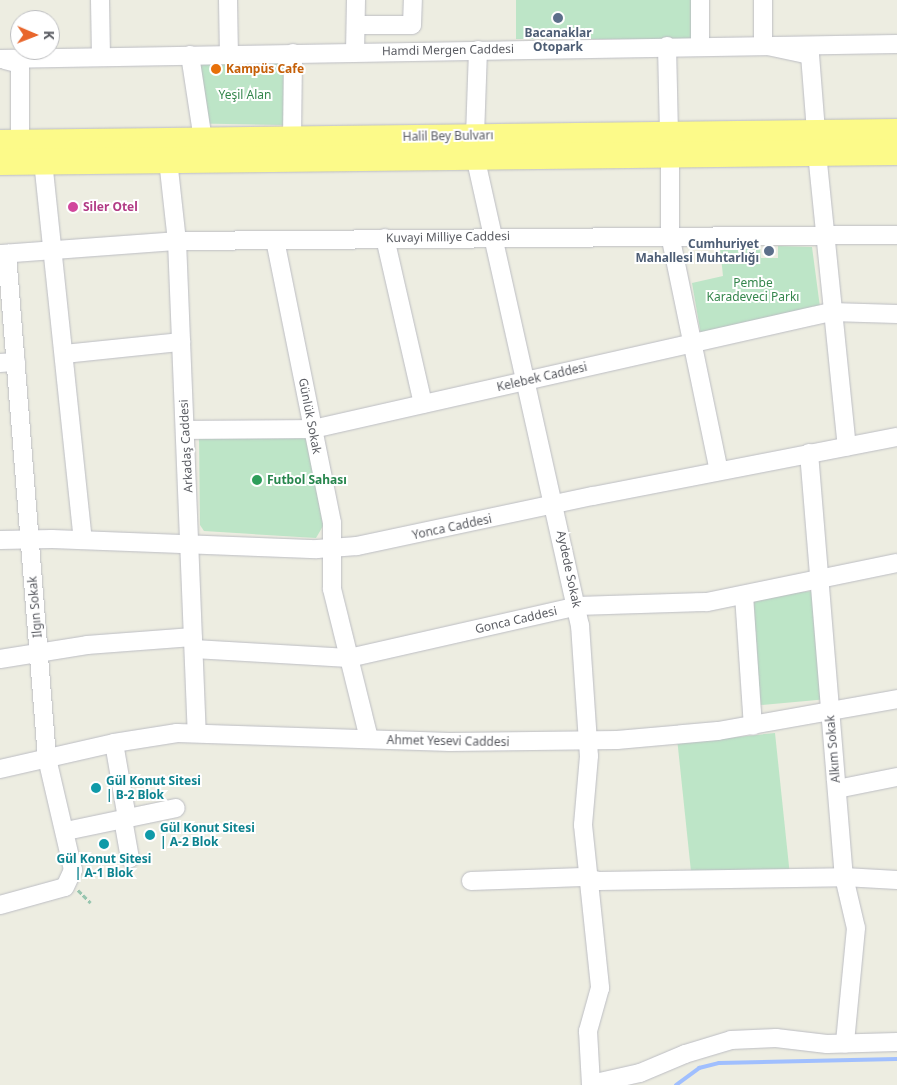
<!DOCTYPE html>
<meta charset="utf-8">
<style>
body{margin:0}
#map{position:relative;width:897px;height:1085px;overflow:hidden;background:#edede1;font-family:"Noto Sans",sans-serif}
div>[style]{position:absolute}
.green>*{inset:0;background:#bde5c7;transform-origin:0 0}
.stream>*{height:4px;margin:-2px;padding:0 2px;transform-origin:2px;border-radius:2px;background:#a0bffe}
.path>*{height:2.5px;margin-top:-1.25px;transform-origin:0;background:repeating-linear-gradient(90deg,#97c5af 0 5px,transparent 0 7.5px)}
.roads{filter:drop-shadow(0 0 1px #bcbdc3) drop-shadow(0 0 1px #bcbdc3)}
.minor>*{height:18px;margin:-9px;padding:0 9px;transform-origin:9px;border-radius:9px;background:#fff}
.highway>*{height:26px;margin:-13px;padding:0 13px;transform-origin:13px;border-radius:13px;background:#fcfa89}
.dots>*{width:14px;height:14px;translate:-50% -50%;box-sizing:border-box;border:2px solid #fff;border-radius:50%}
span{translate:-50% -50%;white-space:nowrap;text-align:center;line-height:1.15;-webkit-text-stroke:4px #fff;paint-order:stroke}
.service-label{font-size:12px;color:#4e5e75;font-weight:700}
.right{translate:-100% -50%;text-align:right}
.street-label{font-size:12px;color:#5a5c62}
.food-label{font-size:12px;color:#c56008;font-weight:700}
.left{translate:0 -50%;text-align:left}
.park-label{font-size:12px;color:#35864c}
.hotel-label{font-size:12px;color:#b23c85;font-weight:700}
.leisure-label{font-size:12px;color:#27864d;font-weight:700}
.culture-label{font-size:12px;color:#0d838f;font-weight:700}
.north{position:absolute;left:10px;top:10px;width:50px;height:50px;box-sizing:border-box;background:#fff;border:1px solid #bdbec0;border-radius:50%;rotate:91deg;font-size:14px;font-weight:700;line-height:20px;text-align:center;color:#5a5c62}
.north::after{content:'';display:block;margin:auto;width:18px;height:22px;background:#e8662c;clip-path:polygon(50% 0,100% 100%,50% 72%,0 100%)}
</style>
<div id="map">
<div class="green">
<div style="left:516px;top:0;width:176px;height:39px"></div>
<div style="left:287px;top:63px;width:62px;height:87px;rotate:91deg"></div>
<div style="clip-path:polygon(778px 246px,812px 247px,820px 307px,701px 335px,692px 283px,723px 276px,720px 248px,760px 247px,761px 258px,778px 258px)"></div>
<div style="clip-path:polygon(306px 433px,323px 526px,316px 538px,204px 531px,200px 525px,199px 434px)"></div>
<div style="left:813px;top:591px;width:109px;height:63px;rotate:85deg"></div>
<div style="left:775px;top:733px;width:139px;height:98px;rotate:84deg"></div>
</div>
<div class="stream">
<div style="left:676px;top:1085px;width:29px;rotate:-36deg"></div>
<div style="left:699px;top:1068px;width:21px;rotate:-14deg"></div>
<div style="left:719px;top:1063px;width:178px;rotate:-1.3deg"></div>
</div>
<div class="path">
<div style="left:78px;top:890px;width:18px;rotate:45deg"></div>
</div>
<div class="roads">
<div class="minor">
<div style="left:100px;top:0;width:57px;rotate:89deg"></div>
<div style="left:228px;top:0;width:55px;rotate:89deg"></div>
<div style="left:763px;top:0;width:45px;rotate:90deg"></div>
<div style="left:763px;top:45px;width:48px;rotate:12deg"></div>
<div style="left:810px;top:55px;width:77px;rotate:85.5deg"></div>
<div style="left:356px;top:25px;width:56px"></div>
<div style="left:412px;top:25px;width:25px;rotate:-88deg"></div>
<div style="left:667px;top:46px;width:87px;rotate:88.7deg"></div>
<div style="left:700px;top:46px;width:46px;rotate:-90deg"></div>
<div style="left:355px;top:52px;width:52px;rotate:-88.9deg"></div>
<div style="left:190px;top:55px;width:86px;rotate:81.3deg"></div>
<div style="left:0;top:59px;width:897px;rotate:-0.96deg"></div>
<div style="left:5px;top:60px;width:16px;rotate:15deg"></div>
<div style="left:20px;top:64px;width:79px;rotate:90deg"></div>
<div style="left:475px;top:136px;width:86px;rotate:-88deg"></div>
<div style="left:292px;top:139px;width:86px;rotate:-89.3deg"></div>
<div style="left:817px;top:153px;width:295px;rotate:84.2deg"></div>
<div style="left:670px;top:155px;width:80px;rotate:90deg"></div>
<div style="left:670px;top:235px;width:241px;rotate:78.3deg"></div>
<div style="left:475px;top:156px;width:481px;rotate:77.4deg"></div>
<div style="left:580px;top:625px;width:131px;rotate:86.1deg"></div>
<div style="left:589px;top:756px;width:69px;rotate:95deg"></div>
<div style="left:583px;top:825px;width:164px;rotate:84deg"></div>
<div style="left:600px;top:988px;width:45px;rotate:105.6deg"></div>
<div style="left:588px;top:1031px;width:53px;rotate:86.8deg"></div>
<div style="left:591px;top:1084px;width:50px;rotate:-12.7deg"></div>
<div style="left:640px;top:1073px;width:49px;rotate:-22.9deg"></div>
<div style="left:685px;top:1054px;width:48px;rotate:-16.9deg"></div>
<div style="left:731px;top:1040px;width:45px;rotate:-2.5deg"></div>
<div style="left:776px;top:1038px;width:51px;rotate:6.7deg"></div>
<div style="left:827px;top:1044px;width:70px;rotate:-1.6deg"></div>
<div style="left:168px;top:160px;width:81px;rotate:83.7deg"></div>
<div style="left:177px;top:241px;width:491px;rotate:87.7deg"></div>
<div style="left:43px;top:161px;width:381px;rotate:84deg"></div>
<div style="left:385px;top:238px;width:170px;rotate:77.1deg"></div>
<div style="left:275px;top:240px;width:289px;rotate:78.6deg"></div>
<div style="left:332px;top:523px;width:66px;rotate:90deg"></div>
<div style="left:332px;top:589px;width:154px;rotate:76.1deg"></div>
<div style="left:0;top:254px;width:177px;rotate:-4.2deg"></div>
<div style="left:177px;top:241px;width:720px;rotate:-0.48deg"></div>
<div style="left:64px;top:354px;width:118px;rotate:-5.9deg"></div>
<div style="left:0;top:363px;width:16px;rotate:-4deg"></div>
<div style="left:185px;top:430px;width:128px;rotate:-0.4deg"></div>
<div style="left:313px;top:429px;width:531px;rotate:-12.73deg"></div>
<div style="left:831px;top:312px;width:66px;rotate:1.7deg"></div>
<div style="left:809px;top:453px;width:425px;rotate:85.3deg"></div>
<div style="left:844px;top:877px;width:52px;rotate:76.8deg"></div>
<div style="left:856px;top:928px;width:116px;rotate:95.5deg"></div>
<div style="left:0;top:540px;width:52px;rotate:-1.1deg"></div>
<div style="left:52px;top:539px;width:265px;rotate:2.2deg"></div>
<div style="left:317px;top:549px;width:40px;rotate:-4.3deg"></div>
<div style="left:357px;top:546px;width:241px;rotate:-12deg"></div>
<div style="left:593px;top:496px;width:310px;rotate:-11deg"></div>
<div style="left:744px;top:595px;width:131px;rotate:86.1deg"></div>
<div style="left:194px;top:649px;width:155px;rotate:3.3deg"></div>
<div style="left:349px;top:658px;width:234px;rotate:-12.8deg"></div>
<div style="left:577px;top:606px;width:130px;rotate:-1.8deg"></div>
<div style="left:707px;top:602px;width:194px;rotate:-11.6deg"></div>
<div style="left:0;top:659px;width:88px;rotate:-9.1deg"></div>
<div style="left:87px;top:645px;width:106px;rotate:-4.3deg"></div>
<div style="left:114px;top:743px;width:76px;rotate:80.2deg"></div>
<div style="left:0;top:769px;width:117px;rotate:-12.8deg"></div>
<div style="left:114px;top:743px;width:64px;rotate:-9deg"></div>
<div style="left:177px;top:733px;width:273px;rotate:1.9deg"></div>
<div style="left:450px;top:742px;width:167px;rotate:-0.7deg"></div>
<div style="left:617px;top:740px;width:101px;rotate:-5.1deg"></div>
<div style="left:718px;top:731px;width:182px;rotate:-10.1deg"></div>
<div style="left:837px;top:789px;width:61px;rotate:-11.3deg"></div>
<div style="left:123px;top:819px;width:40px;rotate:80deg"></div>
<div style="left:66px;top:831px;width:112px;rotate:-11.8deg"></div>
<div style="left:471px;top:881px;width:112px;rotate:-2deg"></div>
<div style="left:583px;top:877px;width:16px;rotate:14deg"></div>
<div style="left:599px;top:881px;width:245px;rotate:-0.9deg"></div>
<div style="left:844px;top:877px;width:53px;rotate:3.2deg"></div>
<div style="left:0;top:905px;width:67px;rotate:-15.5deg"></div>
<div style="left:65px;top:887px;width:19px;rotate:-65deg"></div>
<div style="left:73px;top:870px;width:115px;rotate:-103.1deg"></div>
<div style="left:47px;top:758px;width:506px;rotate:-94.54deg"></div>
</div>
<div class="highway">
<div style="left:0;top:143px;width:897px;rotate:-0.7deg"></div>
<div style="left:0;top:162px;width:897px;rotate:-0.64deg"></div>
</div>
</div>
<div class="dots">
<div style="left:558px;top:18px;background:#5c6f8a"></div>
<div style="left:216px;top:69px;background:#e8710a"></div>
<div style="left:73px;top:207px;background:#d1479c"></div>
<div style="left:769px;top:251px;background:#5c6f8a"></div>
<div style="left:257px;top:480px;background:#2e9e5b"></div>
<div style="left:96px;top:788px;background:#0f9aa8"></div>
<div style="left:150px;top:835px;background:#0f9aa8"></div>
<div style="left:104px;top:844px;background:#0f9aa8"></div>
</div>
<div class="service-label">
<span style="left:558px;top:40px">Bacanaklar<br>Otopark</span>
<span class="right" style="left:759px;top:251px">Cumhuriyet<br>Mahallesi Muhtarlığı</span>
</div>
<div class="street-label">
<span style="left:448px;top:50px;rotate:-1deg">Hamdi Mergen Caddesi</span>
<span style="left:448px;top:136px;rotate:-1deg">Halil Bey Bulvarı</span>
<span style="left:448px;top:237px;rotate:-1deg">Kuvayi Milliye Caddesi</span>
<span style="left:542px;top:377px;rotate:-13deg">Kelebek Caddesi</span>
<span style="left:310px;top:416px;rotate:79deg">Günlük Sokak</span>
<span style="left:186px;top:446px;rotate:-93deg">Arkadaş Caddesi</span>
<span style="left:452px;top:527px;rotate:-12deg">Yonca Caddesi</span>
<span style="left:569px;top:569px;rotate:78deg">Aydede Sokak</span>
<span style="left:35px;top:607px;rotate:-95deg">Ilgın Sokak</span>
<span style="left:516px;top:620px;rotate:-13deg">Gonca Caddesi</span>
<span style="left:448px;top:741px;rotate:1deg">Ahmet Yesevi Caddesi</span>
<span style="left:833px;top:749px;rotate:-95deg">Alkım Sokak</span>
</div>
<div class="food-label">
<span class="left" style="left:226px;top:69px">Kampüs Cafe</span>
</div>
<div class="park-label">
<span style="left:245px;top:95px">Yeşil Alan</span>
<span style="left:753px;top:290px">Pembe<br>Karadeveci Parkı</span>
</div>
<div class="hotel-label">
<span class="left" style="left:83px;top:207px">Siler Otel</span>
</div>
<div class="leisure-label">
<span class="left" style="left:267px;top:480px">Futbol Sahası</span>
</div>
<div class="culture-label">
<span class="left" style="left:106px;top:788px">Gül Konut Sitesi<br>| B-2 Blok</span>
<span class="left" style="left:160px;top:835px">Gül Konut Sitesi<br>| A-2 Blok</span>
<span style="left:104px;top:866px">Gül Konut Sitesi<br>| A-1 Blok</span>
</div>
<div class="north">K</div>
</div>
